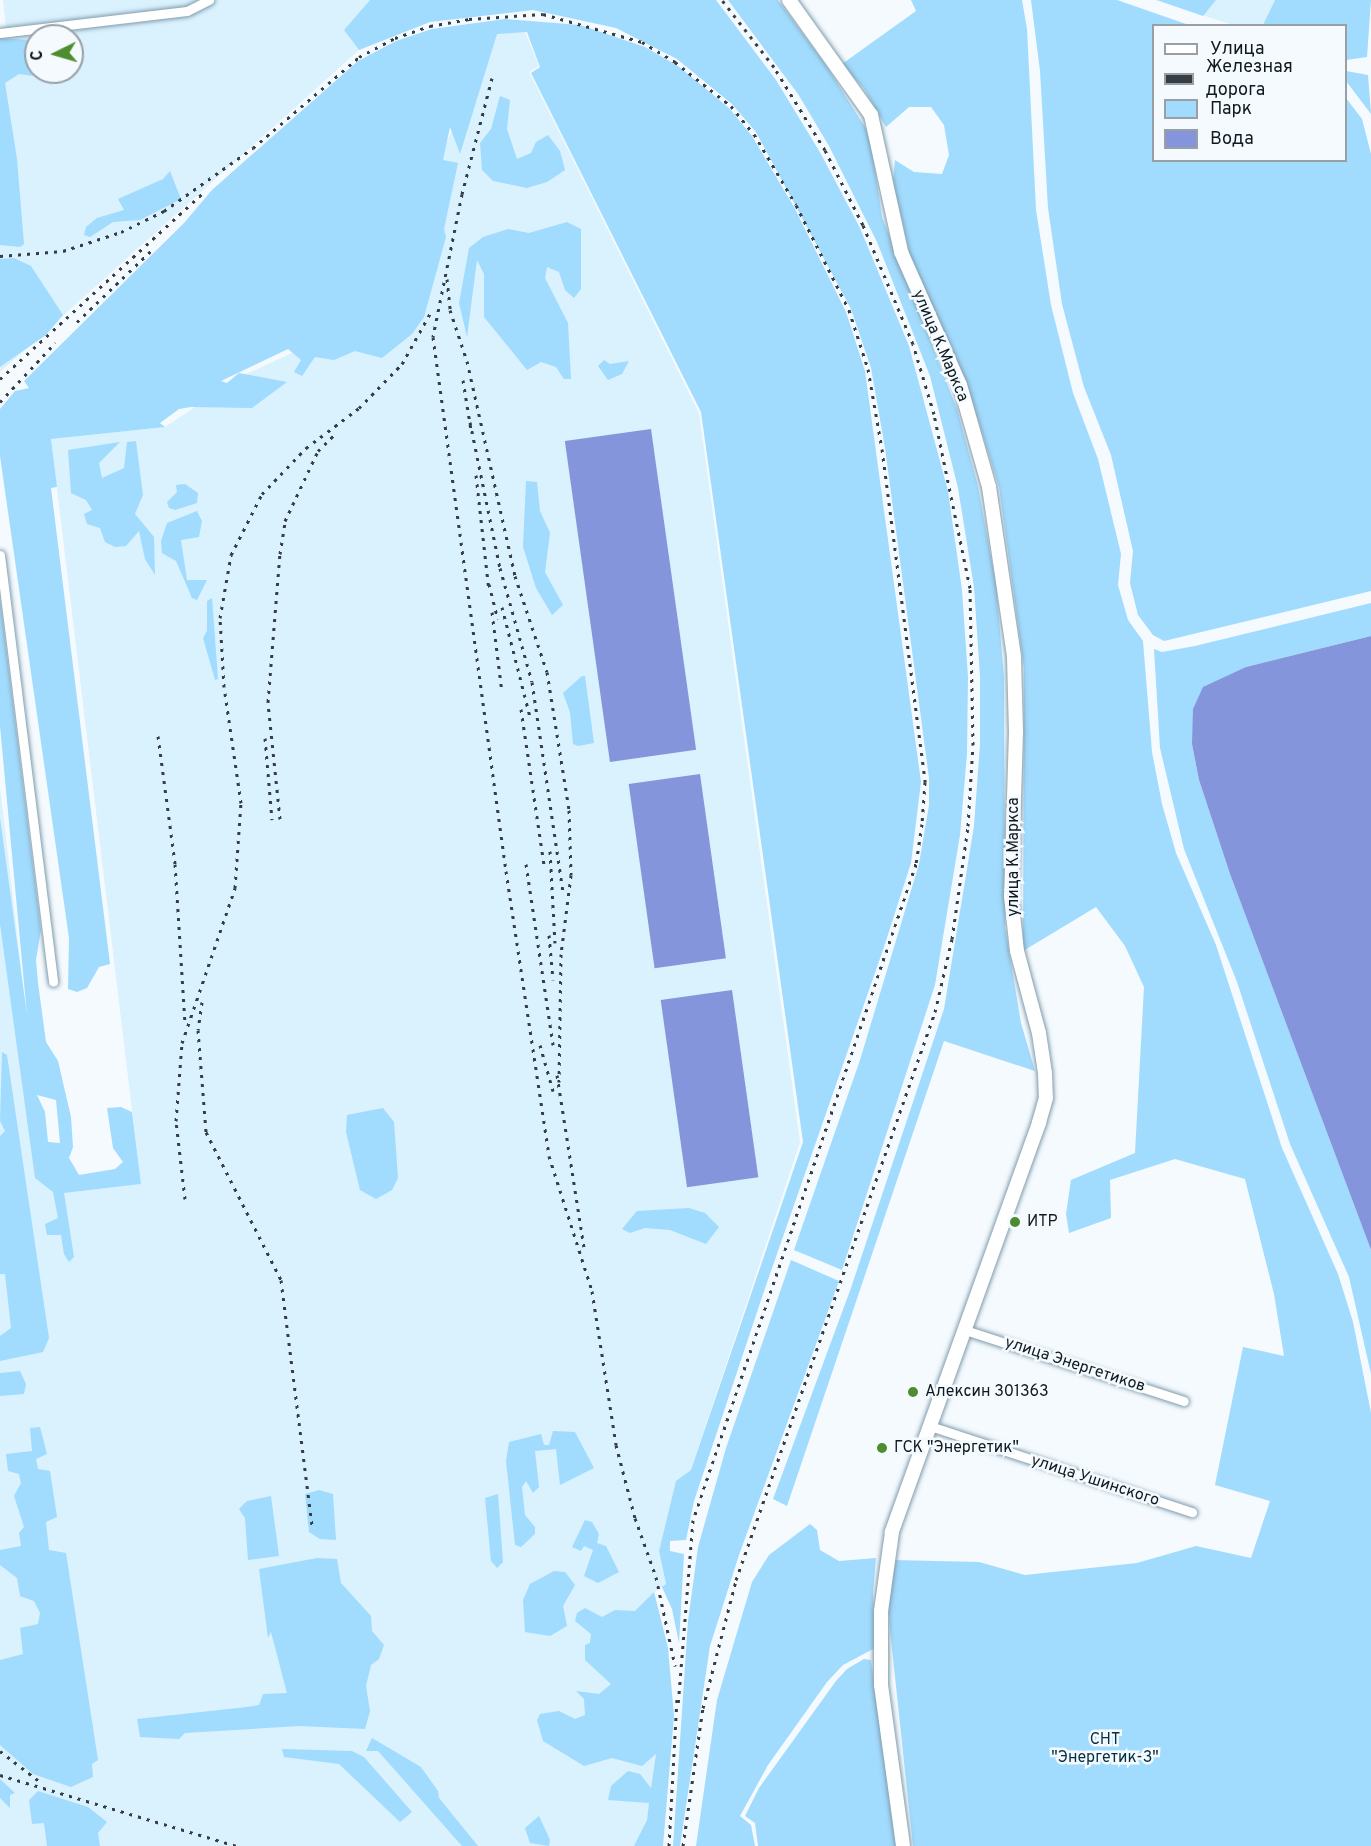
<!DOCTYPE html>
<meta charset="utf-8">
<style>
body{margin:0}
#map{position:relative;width:1371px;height:1846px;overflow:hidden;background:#f4fafe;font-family:Overpass,sans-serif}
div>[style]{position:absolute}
.built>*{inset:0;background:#daf1fe}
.green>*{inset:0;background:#a1dbfd}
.water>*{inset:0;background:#8495db;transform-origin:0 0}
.roads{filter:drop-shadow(0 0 2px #809cac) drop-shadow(0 0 2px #809cac)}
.minor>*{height:9px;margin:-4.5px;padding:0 4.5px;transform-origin:4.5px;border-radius:4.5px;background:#fff}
.secondary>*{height:14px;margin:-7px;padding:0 7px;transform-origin:7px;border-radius:7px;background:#fff}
.rail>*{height:3px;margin-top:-1.5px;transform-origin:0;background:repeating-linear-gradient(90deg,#343e44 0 3px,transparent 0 9px)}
.dots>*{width:16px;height:16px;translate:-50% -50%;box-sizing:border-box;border:3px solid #f4fafe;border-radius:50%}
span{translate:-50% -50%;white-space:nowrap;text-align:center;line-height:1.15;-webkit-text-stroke:5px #f4fafe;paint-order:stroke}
.street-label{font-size:16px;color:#0f1a20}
.poi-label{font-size:16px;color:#0f1a20}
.left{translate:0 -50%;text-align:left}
.park-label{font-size:16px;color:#062e41}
.legend{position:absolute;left:1152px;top:24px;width:195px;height:138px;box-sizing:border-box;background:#f4fafe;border:2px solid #98a0a5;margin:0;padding:8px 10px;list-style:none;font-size:18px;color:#0f1a20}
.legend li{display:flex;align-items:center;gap:12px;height:30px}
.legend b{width:30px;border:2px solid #98a0a5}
.north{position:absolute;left:24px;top:24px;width:60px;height:60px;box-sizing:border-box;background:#f4fafe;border:2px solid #98a0a5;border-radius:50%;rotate:265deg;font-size:16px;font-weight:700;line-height:24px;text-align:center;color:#0f1a20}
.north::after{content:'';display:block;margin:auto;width:21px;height:27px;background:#4d8d2f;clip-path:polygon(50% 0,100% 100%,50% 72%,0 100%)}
</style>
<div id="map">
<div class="built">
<div style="clip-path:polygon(evenodd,3px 0,370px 0,344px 30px,359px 50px,0 372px,0 29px,6px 28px,3px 0,36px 36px,72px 36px,72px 72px,36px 72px,36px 36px)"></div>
<div style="clip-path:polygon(1155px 0,1275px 0,1263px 26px,1233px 25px)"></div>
<div style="clip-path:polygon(525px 32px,539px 66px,529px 72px,699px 413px,800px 1142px,691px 1470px,676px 1482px,659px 1551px,666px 1585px,654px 1592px,668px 1648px,670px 1696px,663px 1701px,647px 1820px,635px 1846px,0 1846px,0 787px,44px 1165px,64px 1193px,141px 1184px,51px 439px,165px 427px,242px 376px,372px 316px,493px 34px)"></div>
</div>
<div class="green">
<div style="clip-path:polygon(370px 0,716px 0,776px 80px,821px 154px,860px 228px,909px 346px,948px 491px,962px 590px,968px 677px,967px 754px,960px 835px,935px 985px,842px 1270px,794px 1250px,860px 1060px,919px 864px,929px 805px,929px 778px,885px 448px,871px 368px,851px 309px,756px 132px,732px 104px,677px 59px,616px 28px,533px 10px,430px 22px,359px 50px,344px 30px)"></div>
<div style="clip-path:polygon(728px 0,778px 0,825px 64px,870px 135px,882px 217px,957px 409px,978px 486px,996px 585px,1004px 677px,1005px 927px,1021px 1023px,1035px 1071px,944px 1041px,787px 1506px,773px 1499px,851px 1288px,944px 1009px,974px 826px,980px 744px,980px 677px,974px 587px,958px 488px,930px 376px,877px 242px,829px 146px,798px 94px)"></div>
<div style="clip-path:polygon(911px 0,1022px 0,1027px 29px,1036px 210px,1051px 305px,1073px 393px,1098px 459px,1121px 554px,1118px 585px,1128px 620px,1143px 641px,1152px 752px,1162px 804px,1176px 853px,1216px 945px,1282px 1148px,1338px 1274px,1353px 1322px,1371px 1413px,1371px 1846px,913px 1846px,890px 1630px,888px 1593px,893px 1560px,979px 1562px,1025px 1575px,1137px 1563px,1196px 1546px,1251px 1558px,1270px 1501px,1215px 1485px,1243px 1347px,1284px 1356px,1274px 1294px,1245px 1179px,1175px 1159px,1110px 1180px,1111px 1218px,1069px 1233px,1066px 1214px,1071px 1180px,1135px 1153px,1144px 987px,1125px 946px,1096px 907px,1023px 951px,1024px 668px,999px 487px,966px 381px,912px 264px,893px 181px,895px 160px,914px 172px,942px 174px,949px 155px,944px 125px,931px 107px,909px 107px,886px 127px,864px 89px,842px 64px,916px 11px)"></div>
<div style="clip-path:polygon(1031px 0,1117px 0,1189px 25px,1154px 26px,1154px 160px,1346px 160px,1346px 98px,1362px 119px,1371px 154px,1371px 591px,1164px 641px,1153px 635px,1138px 615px,1130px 583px,1133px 551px,1111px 455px,1084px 387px,1062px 304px,1048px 208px,1040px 71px)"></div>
<div style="clip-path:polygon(1157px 0,1216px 0,1203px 16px)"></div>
<div style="clip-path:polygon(1275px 0,1371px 0,1367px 57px,1346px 60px,1346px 26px,1263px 25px)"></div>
<div style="clip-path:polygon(505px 19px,580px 25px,645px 47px,678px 66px,729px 108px,752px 136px,794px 207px,846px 312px,865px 371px,921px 782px,911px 863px,884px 947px,762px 1297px,694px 1501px,686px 1540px,670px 1541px,670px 1551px,684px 1554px,679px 1643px,672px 1609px,662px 1587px,666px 1584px,659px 1551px,676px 1481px,691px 1470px,803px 1142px,701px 412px,531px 73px,540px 67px,527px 32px,497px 34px,460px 154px,450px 127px,443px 160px,458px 163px,444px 229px,446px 237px,424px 317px,412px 334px,382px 358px,355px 351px,334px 360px,315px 357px,302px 376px,294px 372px,301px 360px,288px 349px,221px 381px,227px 383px,239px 373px,287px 382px,252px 408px,191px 407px,179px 409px,160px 423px,165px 427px,51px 439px,57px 487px,51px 488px,110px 964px,99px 967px,87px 988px,77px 992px,68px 989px,69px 938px,0 456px,0 409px,15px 391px,29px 388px,24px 381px,184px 223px,212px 190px,358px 61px,396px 41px,432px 29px)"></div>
<div style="clip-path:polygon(0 38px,30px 40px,36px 54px,33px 76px,19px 74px,5px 83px,17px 159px,24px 244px,20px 247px,0 245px)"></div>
<div style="clip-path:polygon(1346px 71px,1368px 75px,1371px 114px,1346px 81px)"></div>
<div style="clip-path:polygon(500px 96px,510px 100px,507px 129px,517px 159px,531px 153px,536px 142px,548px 135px,560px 151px,565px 170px,547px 182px,527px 188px,493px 181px,482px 170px,480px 143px,491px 129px)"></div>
<div style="clip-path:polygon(170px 171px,181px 199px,140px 220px,113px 222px,90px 237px,84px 235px,86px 227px,97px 218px,124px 210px,118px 199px,163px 179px)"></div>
<div style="clip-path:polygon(567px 222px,581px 229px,581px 289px,574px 298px,565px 290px,559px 272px,547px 267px,545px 278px,568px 323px,571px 379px,564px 379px,556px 367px,541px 362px,527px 370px,484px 317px,484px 274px,477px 260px,467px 337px,459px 303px,469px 248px,483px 237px,508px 229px,529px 233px)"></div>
<div style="clip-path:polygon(14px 258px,31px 266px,63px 315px,46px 335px,0 367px,0 259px)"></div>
<div style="clip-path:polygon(604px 360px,610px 364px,629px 361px,622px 374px,608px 380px,598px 366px)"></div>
<div style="clip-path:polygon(136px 441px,143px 495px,135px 514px,154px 537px,155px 575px,145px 559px,139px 531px,126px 546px,115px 547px,105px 542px,100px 528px,87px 524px,84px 514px,92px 510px,86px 500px,71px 493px,68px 450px,120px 442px,99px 463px,102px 478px,124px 468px,127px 442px)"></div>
<div style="clip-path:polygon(526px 481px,537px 482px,540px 511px,550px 533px,545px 572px,563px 605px,552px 615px,536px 588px,523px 547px)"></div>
<div style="clip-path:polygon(185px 484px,198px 493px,197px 503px,175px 510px,169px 508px,167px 502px,177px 492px,176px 485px)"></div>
<div style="clip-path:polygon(197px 511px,202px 521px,199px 537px,181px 540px,187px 580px,207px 580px,197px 600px,192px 598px,176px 561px,162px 553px,161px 541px,167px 523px)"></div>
<div style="clip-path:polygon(212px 598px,218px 679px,215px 680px,203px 638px,207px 631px,207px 601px)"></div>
<div style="clip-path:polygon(evenodd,0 599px,41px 930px,36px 960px,38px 983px,46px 1042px,58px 1061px,71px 1117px,73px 1147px,69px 1158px,79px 1175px,115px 1169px,123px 1162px,113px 1148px,107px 1108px,121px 1107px,132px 1112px,141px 1184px,64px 1193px,74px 1257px,69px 1262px,64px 1254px,61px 1235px,47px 1235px,45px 1224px,58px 1218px,53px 1192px,35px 1178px,0 924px,0 818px,27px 1015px,0 726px,0 599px,37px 1095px,56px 1100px,60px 1143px,48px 1142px,45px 1112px,37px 1095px)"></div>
<div style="clip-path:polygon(1371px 603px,1371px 636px,1246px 667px,1192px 744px,1199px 780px,1230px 874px,1371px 1250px,1371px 1374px,1349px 1277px,1290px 1144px,1237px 982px,1184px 849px,1160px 748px,1154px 649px,1162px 652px,1195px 646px)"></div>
<div style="clip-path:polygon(582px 676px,585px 676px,594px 743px,578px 746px,573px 744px,570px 712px,563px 693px)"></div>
<div style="clip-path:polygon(2px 1052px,7px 1055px,49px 1338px,43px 1352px,0 1361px,0 1336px,11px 1328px,5px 1274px,0 1274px,0 1136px,5px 1131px,0 1121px)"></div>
<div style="clip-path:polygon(383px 1108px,394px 1122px,398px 1178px,392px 1190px,376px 1199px,360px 1190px,346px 1132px,347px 1115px)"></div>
<div style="clip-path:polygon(689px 1208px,705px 1213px,719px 1227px,706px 1244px,670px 1230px,645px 1228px,630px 1233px,622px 1229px,637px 1211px)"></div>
<div style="clip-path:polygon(791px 1260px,839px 1281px,739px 1555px,710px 1646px,680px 1846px,673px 1846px,688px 1621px,698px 1547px,726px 1448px)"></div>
<div style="clip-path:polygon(20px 1371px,26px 1384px,24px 1394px,0 1396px,0 1373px)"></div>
<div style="clip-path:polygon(40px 1427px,47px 1454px,36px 1459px,38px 1469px,50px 1471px,57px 1517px,46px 1522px,49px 1550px,66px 1553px,98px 1760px,92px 1764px,93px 1777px,71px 1787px,33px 1774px,0 1745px,0 1660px,23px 1654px,20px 1628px,38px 1624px,40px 1613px,34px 1601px,20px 1596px,17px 1578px,0 1565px,0 1550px,21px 1546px,19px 1533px,24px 1527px,14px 1496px,21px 1483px,19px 1474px,8px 1471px,6px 1454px,32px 1451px,30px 1428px)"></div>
<div style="clip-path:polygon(553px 1431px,575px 1432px,594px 1468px,560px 1485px,556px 1449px,535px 1451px,539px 1487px,533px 1493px,526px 1481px,522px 1487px,525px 1515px,535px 1527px,535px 1534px,521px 1547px,515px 1545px,506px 1461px,509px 1442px,541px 1434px,544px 1445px,549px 1445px)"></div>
<div style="clip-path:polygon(319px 1490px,333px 1494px,336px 1540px,320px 1539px,309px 1532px,305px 1494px)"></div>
<div style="clip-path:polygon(498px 1494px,503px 1562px,497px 1568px,491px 1561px,485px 1498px)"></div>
<div style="clip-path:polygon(271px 1496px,279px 1556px,248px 1560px,245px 1518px,239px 1509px,247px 1501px)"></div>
<div style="clip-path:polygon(585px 1520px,592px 1522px,599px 1534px,597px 1543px,606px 1546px,619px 1572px,598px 1583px,584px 1576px,593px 1550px,584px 1546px,581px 1551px,572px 1547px)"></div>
<div style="clip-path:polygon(810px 1524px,817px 1530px,820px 1550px,839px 1561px,876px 1558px,873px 1593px,875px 1648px,843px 1665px,827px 1682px,768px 1765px,740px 1816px,751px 1825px,755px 1846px,696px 1846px,717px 1700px,752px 1582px,769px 1555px)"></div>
<div style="clip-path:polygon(317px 1558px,337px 1559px,341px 1583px,371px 1616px,372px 1631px,384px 1645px,379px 1659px,371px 1665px,366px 1686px,370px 1711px,365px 1729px,299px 1726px,185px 1733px,179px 1739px,140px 1737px,137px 1719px,247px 1707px,259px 1705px,263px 1694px,287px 1693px,271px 1632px,268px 1638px,259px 1569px)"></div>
<div style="clip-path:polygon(554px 1571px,565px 1572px,575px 1585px,563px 1606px,567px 1626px,550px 1636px,525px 1632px,523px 1600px,530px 1584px)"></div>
<div style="clip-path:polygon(654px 1592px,668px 1648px,674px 1716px,663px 1846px,634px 1846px,647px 1820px,649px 1803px,608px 1800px,611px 1786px,628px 1771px,640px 1774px,651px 1788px,656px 1754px,642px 1766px,612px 1758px,584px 1766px,543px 1741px,537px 1720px,540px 1714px,559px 1711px,575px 1719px,585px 1715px,584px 1699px,576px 1691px,599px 1694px,611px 1684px,585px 1660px,585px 1645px,590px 1643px,591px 1634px,575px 1621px,577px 1613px,585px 1608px,602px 1617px,615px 1610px,635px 1611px)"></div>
<div style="clip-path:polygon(864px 1659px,871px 1660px,897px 1846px,758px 1846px,755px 1823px,745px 1816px,759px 1788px,836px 1681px,847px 1669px)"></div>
<div style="clip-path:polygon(372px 1738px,421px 1767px,438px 1791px,439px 1798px,478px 1846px,462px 1846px,378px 1751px,366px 1751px)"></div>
<div style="clip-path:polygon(282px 1749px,352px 1751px,364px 1757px,412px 1812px,400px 1822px,339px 1764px,284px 1757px)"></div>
<div style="clip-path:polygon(0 1779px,15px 1793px,10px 1795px,10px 1808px,0 1798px)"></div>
<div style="clip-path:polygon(38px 1791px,88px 1807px,107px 1822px,98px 1833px,100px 1846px,47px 1846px,44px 1823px,32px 1824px,29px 1800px)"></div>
<div style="clip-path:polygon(539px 1816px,550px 1840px,549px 1846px,530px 1843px,525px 1828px)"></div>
</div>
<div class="water">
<div style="left:651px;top:429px;width:324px;height:87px;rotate:82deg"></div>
<div style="clip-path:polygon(1371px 636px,1371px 1250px,1230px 874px,1199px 780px,1192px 744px,1193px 709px,1203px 687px,1246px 667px)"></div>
<div style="left:700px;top:774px;width:186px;height:72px;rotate:82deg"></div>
<div style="left:732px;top:990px;width:189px;height:72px;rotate:82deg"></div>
</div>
<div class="roads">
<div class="minor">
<div style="left:0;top:33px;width:188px;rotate:-6.7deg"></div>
<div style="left:187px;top:11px;width:25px;rotate:-27deg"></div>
<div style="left:0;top:555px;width:430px;rotate:82.9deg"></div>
<div style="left:965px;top:1330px;width:230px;rotate:18deg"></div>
<div style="left:930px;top:1426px;width:276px;rotate:18.2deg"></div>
</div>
<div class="secondary">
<div style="left:789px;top:0;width:141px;rotate:54.5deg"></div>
<div style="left:871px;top:115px;width:140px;rotate:77.6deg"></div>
<div style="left:901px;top:252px;width:145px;rotate:66.1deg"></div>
<div style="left:960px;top:385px;width:106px;rotate:74.1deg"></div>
<div style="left:989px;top:487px;width:172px;rotate:81.6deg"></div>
<div style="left:1014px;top:657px;width:74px;rotate:88.5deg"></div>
<div style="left:1016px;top:731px;width:165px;rotate:91.7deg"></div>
<div style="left:1011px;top:896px;width:55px;rotate:83.8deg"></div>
<div style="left:1017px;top:951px;width:85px;rotate:75deg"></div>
<div style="left:1039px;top:1033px;width:40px;rotate:81.5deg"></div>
<div style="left:1045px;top:1073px;width:25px;rotate:88deg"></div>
<div style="left:1046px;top:1098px;width:26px;rotate:106deg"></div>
<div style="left:1039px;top:1123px;width:435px;rotate:109.8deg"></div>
<div style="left:892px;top:1532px;width:80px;rotate:97.9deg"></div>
<div style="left:881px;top:1611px;width:74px;rotate:90deg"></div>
<div style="left:881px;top:1685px;width:162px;rotate:82.2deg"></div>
</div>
</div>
<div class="rail">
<div style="left:492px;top:78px;width:120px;rotate:104.5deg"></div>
<div style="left:462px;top:194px;width:146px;rotate:101.5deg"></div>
<div style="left:433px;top:337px;width:539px;rotate:82.22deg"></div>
<div style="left:506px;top:871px;width:288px;rotate:81.4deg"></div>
<div style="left:549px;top:1156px;width:142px;rotate:72.3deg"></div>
<div style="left:592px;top:1291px;width:156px;rotate:81.1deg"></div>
<div style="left:616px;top:1445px;width:75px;rotate:75.4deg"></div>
<div style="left:635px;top:1518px;width:63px;rotate:70.4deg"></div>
<div style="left:656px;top:1577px;width:91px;rotate:77.9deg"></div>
<div style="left:0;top:256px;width:63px;rotate:-4.5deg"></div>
<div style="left:63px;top:251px;width:61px;rotate:-18.1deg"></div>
<div style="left:121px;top:232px;width:48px;rotate:-26deg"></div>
<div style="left:164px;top:211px;width:109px;rotate:-35.3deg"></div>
<div style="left:253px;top:148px;width:140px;rotate:-40.6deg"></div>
<div style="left:359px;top:57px;width:41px;rotate:-27.8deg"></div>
<div style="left:395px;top:38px;width:37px;rotate:-19deg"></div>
<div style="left:430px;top:26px;width:40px;rotate:-10deg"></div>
<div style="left:469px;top:19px;width:74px;rotate:-3.9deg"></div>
<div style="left:543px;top:14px;width:103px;rotate:15.8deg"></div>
<div style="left:642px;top:42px;width:39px;rotate:31deg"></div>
<div style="left:675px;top:62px;width:71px;rotate:38.2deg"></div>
<div style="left:731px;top:106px;width:36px;rotate:51deg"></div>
<div style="left:754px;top:134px;width:82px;rotate:59.4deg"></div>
<div style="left:796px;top:205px;width:118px;rotate:63.2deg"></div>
<div style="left:849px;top:310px;width:62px;rotate:72.1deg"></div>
<div style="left:868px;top:369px;width:81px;rotate:80.1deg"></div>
<div style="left:882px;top:449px;width:336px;rotate:82.6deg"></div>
<div style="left:925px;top:782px;width:42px;rotate:94.1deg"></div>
<div style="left:922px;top:824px;width:40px;rotate:98.5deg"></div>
<div style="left:916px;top:864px;width:693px;rotate:108.77deg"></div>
<div style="left:693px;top:1520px;width:188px;rotate:94.6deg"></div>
<div style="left:447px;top:279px;width:31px;rotate:84deg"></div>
<div style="left:450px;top:310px;width:54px;rotate:71.6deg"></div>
<div style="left:467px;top:361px;width:220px;rotate:77.4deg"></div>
<div style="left:515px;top:576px;width:101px;rotate:71.6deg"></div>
<div style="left:547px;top:672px;width:140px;rotate:80.9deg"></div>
<div style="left:569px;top:810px;width:65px;rotate:88.2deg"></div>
<div style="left:571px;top:875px;width:80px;rotate:97.2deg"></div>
<div style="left:561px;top:954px;width:128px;rotate:90.9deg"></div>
<div style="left:77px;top:322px;width:108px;rotate:-43.9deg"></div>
<div style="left:0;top:379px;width:274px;rotate:-42.5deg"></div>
<div style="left:463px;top:380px;width:51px;rotate:80.9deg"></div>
<div style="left:0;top:402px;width:81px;rotate:-47deg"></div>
<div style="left:470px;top:422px;width:149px;rotate:78.4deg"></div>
<div style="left:500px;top:568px;width:118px;rotate:74.3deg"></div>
<div style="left:532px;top:682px;width:212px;rotate:81.6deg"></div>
<div style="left:476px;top:475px;width:117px;rotate:83.6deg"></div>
<div style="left:489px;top:584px;width:36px;rotate:76deg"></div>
<div style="left:502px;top:607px;width:114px;rotate:75.7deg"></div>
<div style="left:492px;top:612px;width:81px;rotate:82.9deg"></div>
<div style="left:521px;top:709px;width:157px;rotate:81.6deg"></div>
<div style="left:158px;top:736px;width:129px;rotate:82.4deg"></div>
<div style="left:175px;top:864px;width:158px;rotate:86.4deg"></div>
<div style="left:265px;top:738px;width:82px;rotate:85.1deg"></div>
<div style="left:280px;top:819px;width:118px;rotate:-95.9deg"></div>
<div style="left:268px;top:702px;width:148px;rotate:-85.4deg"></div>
<div style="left:280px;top:554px;width:33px;rotate:-81deg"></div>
<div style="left:285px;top:521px;width:77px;rotate:-64.8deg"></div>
<div style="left:318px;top:451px;width:24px;rotate:-45deg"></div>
<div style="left:550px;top:851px;width:92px;rotate:86.9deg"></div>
<div style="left:526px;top:864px;width:183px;rotate:81.5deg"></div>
<div style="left:549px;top:935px;width:45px;rotate:84.9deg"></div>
<div style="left:202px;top:1002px;width:28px;rotate:98deg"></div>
<div style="left:198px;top:1030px;width:102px;rotate:85.5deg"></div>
<div style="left:206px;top:1132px;width:166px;rotate:63.1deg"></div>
<div style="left:281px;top:1280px;width:247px;rotate:82.8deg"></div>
<div style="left:540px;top:1045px;width:48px;rotate:74.2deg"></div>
<div style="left:557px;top:1075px;width:174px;rotate:81.1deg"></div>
<div style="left:185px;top:1199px;width:79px;rotate:-96.6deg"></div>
<div style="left:176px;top:1121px;width:78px;rotate:-85.6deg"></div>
<div style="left:182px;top:1043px;width:164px;rotate:-71.1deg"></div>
<div style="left:235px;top:888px;width:85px;rotate:-86deg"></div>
<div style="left:241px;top:803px;width:117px;rotate:-98.3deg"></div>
<div style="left:224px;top:687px;width:69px;rotate:-93.3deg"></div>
<div style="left:220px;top:618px;width:64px;rotate:-80.1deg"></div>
<div style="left:231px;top:555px;width:68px;rotate:-63.1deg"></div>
<div style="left:262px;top:494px;width:64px;rotate:-46.3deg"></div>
<div style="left:306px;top:448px;width:66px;rotate:-37deg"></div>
<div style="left:359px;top:408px;width:62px;rotate:-45.7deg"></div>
<div style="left:402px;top:364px;width:60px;rotate:-60.9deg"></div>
<div style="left:0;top:1751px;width:49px;rotate:37.6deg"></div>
<div style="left:0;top:1775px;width:247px;rotate:16.7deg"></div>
<div style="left:669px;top:1846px;width:147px;rotate:-86.9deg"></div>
<div style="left:683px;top:1846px;width:139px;rotate:-81.8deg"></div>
<div style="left:703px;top:1708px;width:132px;rotate:-75.5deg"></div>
<div style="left:736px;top:1580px;width:602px;rotate:-70.69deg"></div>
<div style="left:935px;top:1012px;width:75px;rotate:-76.9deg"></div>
<div style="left:952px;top:939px;width:114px;rotate:-81.9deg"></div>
<div style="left:968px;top:826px;width:81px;rotate:-86.5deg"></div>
<div style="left:973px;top:745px;width:157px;rotate:-91.1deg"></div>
<div style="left:970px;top:588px;width:178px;rotate:-101.7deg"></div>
<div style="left:934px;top:414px;width:73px;rotate:-106.7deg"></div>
<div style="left:913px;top:344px;width:129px;rotate:-112.8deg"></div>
<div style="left:863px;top:225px;width:84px;rotate:-116.9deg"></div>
<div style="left:825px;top:150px;width:97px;rotate:-121.6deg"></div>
<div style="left:774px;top:67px;width:85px;rotate:-127.8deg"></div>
</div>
<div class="dots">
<div style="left:1015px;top:1222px;background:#4d8d2f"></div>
<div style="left:913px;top:1392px;background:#4d8d2f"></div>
<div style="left:882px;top:1448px;background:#4d8d2f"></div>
</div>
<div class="street-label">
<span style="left:940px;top:346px;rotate:67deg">улица К.Маркса</span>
<span style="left:1014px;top:857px;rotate:-90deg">улица К.Маркса</span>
<span style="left:1075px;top:1365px;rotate:18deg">улица Энергетиков</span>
<span style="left:1095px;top:1481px;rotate:18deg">улица Ушинского</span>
</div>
<div class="poi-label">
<span class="left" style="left:1027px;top:1222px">ИТР</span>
<span class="left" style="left:925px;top:1392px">Алексин 301363</span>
<span class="left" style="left:894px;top:1448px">ГСК "Энергетик"</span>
</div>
<div class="park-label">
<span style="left:1105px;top:1749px">СНТ<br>"Энергетик-3"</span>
</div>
<ul class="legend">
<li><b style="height:8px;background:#fff"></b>Улица</li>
<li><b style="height:8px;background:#343e44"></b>Железная дорога</li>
<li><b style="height:16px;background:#a1dbfd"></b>Парк</li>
<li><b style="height:16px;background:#8495db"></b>Вода</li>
</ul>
<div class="north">С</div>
</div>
